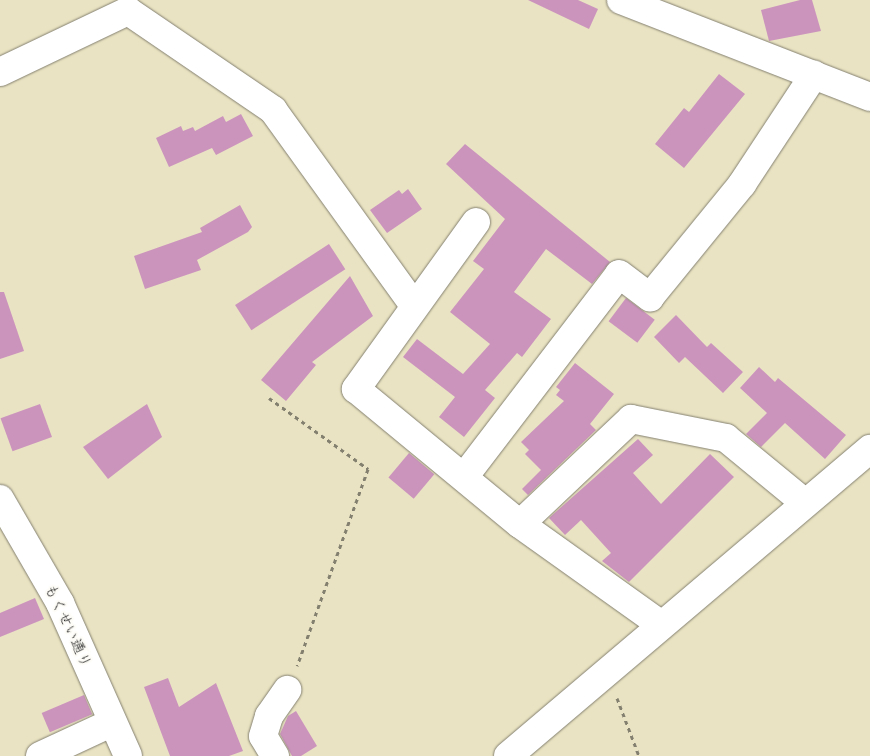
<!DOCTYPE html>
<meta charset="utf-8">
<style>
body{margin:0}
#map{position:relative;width:870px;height:756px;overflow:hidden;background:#eae3c3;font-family:"Architects Daughter","Klee One",sans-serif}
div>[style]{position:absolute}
.building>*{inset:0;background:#cb94bd;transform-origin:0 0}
.path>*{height:3px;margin-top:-1.5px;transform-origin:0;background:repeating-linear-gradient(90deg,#838070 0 4px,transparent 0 8px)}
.roads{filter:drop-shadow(0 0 1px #838070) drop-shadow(0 0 1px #838070)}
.minor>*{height:28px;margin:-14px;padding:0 14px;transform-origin:14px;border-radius:14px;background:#fff}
span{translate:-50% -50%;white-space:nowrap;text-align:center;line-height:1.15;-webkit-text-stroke:4.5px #fdfcf7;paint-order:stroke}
.street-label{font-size:15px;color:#1c1c1c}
</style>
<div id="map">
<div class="building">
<div style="clip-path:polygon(528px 0,578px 0,598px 9px,589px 29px)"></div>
<div style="clip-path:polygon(800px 0,812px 0,821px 31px,769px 41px,761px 10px)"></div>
<div style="clip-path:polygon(719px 74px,745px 94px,684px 168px,655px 144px,684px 108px,689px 112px)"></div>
<div style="clip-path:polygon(241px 114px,253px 136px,216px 155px,212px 148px,169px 167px,156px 138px,181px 126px,183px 131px,193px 127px,195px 131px,223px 116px,226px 122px)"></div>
<div style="clip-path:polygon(465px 144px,610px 262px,592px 284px,546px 249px,514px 292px,551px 319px,522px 357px,517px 353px,485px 390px,495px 398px,464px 437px,439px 417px,455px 397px,403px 357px,417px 339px,463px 374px,490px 344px,450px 312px,484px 269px,473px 261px,505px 219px,446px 164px)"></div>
<div style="clip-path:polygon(408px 189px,422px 209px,387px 233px,370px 210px,399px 190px,402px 194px)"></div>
<div style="clip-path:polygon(240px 205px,252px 227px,248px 232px,197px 260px,201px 270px,145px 289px,134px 256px,202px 232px,200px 228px)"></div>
<div style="left:329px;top:244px;width:30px;height:112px;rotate:57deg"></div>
<div style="clip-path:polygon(350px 276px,373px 316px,312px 362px,316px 365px,286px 401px,261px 380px)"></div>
<div style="clip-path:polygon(0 292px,4px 292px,24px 351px,0 359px)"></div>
<div style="left:626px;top:298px;width:36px;height:29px;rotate:37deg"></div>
<div style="clip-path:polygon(676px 315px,707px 347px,711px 343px,743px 372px,723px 393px,685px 357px,679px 363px,654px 337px)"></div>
<div style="clip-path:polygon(575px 363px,614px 394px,590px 424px,596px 430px,528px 495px,522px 489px,541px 470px,525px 454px,529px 450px,521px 442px,564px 401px,556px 395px,560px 390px,556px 387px)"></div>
<div style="clip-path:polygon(759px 367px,775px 382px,778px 378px,846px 435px,825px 459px,785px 423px,761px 447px,746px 434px,767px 413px,740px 388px)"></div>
<div style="left:40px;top:404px;width:35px;height:42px;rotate:70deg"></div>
<div style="clip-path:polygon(147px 404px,162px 437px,108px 479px,83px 447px)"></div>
<div style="clip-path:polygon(638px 439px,653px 455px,633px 473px,661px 504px,710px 454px,734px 477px,629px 582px,602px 561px,611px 553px,581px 520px,565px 535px,549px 518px)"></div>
<div style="left:409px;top:453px;width:33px;height:32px;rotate:40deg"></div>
<div style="clip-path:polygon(35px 598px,44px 619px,0 637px,0 613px)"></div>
<div style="clip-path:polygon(168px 678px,179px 707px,216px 683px,243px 751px,229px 756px,170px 756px,144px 687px)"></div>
<div style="left:84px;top:695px;width:21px;height:46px;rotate:67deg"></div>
<div style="clip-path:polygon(296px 711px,317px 746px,301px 756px,292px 756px,280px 734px,288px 716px)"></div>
</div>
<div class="path">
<div style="left:269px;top:398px;width:122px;rotate:35.6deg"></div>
<div style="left:368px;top:469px;width:209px;rotate:109.8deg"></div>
<div style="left:617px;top:698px;width:62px;rotate:69.2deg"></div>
</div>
<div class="roads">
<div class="minor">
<div style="left:621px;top:0;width:267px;rotate:21.3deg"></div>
<div style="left:0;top:72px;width:142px;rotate:-25.5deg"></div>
<div style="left:128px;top:11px;width:176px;rotate:34.3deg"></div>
<div style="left:273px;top:110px;width:239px;rotate:54.2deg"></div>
<div style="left:476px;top:222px;width:206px;rotate:125.7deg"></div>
<div style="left:356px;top:389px;width:212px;rotate:39.5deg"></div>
<div style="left:520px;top:524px;width:171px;rotate:35.5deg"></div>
<div style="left:464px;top:477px;width:255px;rotate:-52.6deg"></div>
<div style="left:619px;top:274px;width:39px;rotate:37deg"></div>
<div style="left:650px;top:297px;width:146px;rotate:-50.8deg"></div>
<div style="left:742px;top:184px;width:131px;rotate:-56.6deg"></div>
<div style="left:0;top:499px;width:120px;rotate:60deg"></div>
<div style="left:60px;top:603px;width:167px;rotate:66deg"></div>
<div style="left:520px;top:524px;width:153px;rotate:-43.4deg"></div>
<div style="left:631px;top:419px;width:97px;rotate:11.3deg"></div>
<div style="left:726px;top:438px;width:101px;rotate:39.4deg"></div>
<div style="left:40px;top:756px;width:78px;rotate:-24.9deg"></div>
<div style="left:275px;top:756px;width:23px;rotate:-121deg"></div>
<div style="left:263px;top:736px;width:21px;rotate:-73deg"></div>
<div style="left:269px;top:716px;width:32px;rotate:-55deg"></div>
<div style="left:508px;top:756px;width:475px;rotate:-40.3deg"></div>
</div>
</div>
<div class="street-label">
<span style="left:68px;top:626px;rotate:65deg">もくせい通り</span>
</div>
</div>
